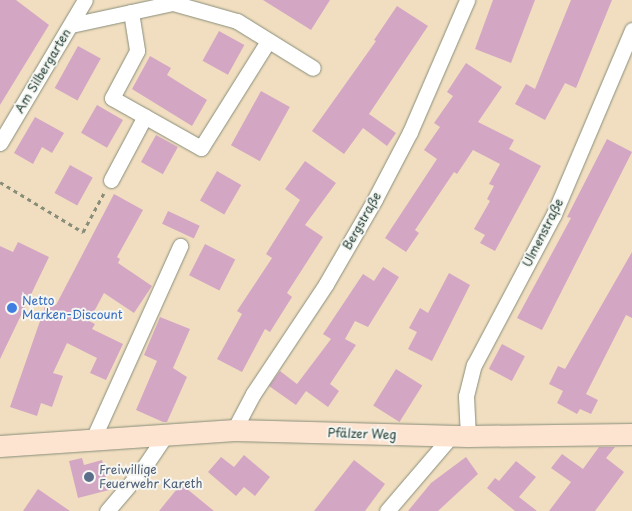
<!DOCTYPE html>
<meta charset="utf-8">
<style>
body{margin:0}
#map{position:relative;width:632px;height:511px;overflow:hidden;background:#f1dec0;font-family:"Playpen Sans",sans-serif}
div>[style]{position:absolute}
.building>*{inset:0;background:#d3a7c3;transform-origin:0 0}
.path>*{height:3px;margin-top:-1.5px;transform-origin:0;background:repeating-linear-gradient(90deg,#888e7a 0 4px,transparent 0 8px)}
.roads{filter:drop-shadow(0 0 1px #888e7a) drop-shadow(0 0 1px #888e7a)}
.street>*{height:15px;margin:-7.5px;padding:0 7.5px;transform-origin:7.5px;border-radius:7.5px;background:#fff}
.secondary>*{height:21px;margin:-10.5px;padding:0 10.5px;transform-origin:10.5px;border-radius:10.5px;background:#fde4d1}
.dots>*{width:14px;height:14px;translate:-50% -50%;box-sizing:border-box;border:2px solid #f6f6f2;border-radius:50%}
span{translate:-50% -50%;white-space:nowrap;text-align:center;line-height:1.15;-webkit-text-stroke:4px #f6f6f2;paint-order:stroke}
.street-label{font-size:12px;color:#1f3d34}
.shop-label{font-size:12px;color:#366cbe}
.left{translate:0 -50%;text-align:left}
.service-label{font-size:12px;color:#4e5e75}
</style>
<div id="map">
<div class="building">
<div style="clip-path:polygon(0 0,16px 0,49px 25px,0 105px)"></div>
<div style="clip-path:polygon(263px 0,330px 0,311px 30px)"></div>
<div style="clip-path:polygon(493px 0,535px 0,511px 63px,475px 49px)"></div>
<div style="clip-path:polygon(571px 0,612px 0,576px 88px,565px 83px,545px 120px,515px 104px,526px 84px,535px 89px)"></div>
<div style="clip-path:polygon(397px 6px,428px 26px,369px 114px,396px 133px,387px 146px,363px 128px,344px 154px,312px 131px,376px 41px,374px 40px)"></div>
<div style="left:219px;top:31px;width:29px;height:34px;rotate:29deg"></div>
<div style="left:78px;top:46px;width:26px;height:48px;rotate:29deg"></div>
<div style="clip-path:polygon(150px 56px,171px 68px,167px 75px,207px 100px,192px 126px,132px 89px)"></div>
<div style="clip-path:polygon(466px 63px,502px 87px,478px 122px,514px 140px,509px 149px,541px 166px,495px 251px,480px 243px,485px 235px,474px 229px,490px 201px,487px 199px,494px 186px,489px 184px,500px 164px,473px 150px,457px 174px,454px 172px,415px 230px,419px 233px,406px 252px,385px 238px,437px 159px,424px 150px,440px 127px,434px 123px,453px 96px,447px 92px)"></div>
<div style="left:261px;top:91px;width:33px;height:62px;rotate:29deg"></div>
<div style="left:97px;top:105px;width:30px;height:32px;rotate:30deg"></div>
<div style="clip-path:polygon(35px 117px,64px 133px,52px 153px,42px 147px,33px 164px,14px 153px)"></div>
<div style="left:156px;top:135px;width:25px;height:31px;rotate:29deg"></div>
<div style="clip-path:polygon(607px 139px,632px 152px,542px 330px,517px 318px,571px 218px,567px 217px)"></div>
<div style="clip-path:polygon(305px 161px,336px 183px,305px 225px,323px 237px,287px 293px,292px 297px,270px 332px,265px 329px,242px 372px,217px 359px,242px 314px,237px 311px,272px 258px,266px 254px,300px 200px,285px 189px)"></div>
<div style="left:70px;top:165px;width:26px;height:32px;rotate:29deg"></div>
<div style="left:217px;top:171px;width:28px;height:34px;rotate:30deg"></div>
<div style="clip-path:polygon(114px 194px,143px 210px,117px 257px,120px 259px,118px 263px,152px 286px,134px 313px,104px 293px,89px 321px,95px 324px,92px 329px,123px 344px,106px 380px,90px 373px,97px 358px,67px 343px,53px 373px,63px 376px,52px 407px,41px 403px,37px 416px,10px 407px,47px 301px,56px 305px)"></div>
<div style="left:168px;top:211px;width:35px;height:14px;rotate:25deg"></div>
<div style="clip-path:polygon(18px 242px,49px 257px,0 359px,0 246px,13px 252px)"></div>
<div style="left:205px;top:244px;width:34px;height:35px;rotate:27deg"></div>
<div style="clip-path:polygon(632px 252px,632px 318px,626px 315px,586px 394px,598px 400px,591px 414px,580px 409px,577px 414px,557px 403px,563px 391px,549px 384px,558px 366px,565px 369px)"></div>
<div style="clip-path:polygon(383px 267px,399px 277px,368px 327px,355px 321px,345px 339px,356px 345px,330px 384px,339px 391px,328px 407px,306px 391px,296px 405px,269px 386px,280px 371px,297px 384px,331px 339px,323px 334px,363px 274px,374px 281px)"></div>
<div style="clip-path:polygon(449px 273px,470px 285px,432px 361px,408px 349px,417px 332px,409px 328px,420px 308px,428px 313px)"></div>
<div style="clip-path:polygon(160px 317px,190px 329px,173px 368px,187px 377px,167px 422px,163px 422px,136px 410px,157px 361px,144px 355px)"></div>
<div style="left:502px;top:344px;width:26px;height:28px;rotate:28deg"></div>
<div style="left:396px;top:369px;width:31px;height:43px;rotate:32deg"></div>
<div style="clip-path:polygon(599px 447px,615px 447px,606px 458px,624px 472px,595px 511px,549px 511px,571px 482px,551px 468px,562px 454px,583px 469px)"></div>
<div style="clip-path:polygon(244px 455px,270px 477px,255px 496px,244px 487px,236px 496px,208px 472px,221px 457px,234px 467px)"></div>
<div style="clip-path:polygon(466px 457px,478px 474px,438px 511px,408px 511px,431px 483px)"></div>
<div style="clip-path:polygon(82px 458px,84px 465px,102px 460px,109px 490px,78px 498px,69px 461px)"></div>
<div style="clip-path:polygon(354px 460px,385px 484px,365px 511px,314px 511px)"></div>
<div style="clip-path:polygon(516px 461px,536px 477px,519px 497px,537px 511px,515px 511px,487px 488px,495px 478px,499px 481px)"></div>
<div style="clip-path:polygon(181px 484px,214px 511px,159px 511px)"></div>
<div style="clip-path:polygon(38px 489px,70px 511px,23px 511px)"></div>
</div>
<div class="path">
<div style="left:0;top:182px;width:97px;rotate:31.1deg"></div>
<div style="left:83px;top:232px;width:44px;rotate:-61.7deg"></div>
</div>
<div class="roads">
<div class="street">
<div style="left:131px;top:12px;width:39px;rotate:81deg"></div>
<div style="left:137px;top:51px;width:53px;rotate:118deg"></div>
<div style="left:112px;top:98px;width:102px;rotate:29.3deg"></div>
<div style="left:201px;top:148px;width:126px;rotate:-57.9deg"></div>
<div style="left:71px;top:25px;width:104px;rotate:-12.2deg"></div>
<div style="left:173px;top:3px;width:66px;rotate:15.7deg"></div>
<div style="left:237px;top:21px;width:89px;rotate:31.7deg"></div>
<div style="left:0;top:143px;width:166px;rotate:-59.3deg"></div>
<div style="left:111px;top:180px;width:72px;rotate:-62deg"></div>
<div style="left:234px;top:430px;width:41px;rotate:-62.2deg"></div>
<div style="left:253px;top:394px;width:132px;rotate:-56.4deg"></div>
<div style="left:326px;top:284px;width:98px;rotate:-60deg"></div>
<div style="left:375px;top:199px;width:76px;rotate:-62.4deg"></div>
<div style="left:410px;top:132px;width:144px;rotate:-66.6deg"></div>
<div style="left:468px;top:436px;width:40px;rotate:-92.9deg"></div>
<div style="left:466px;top:396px;width:32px;rotate:-76deg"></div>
<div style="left:474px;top:365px;width:171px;rotate:-62.1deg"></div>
<div style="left:554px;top:214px;width:200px;rotate:-67deg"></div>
<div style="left:93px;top:439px;width:212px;rotate:-65.7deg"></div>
<div style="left:107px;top:511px;width:54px;rotate:-49.5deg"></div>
<div style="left:142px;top:470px;width:45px;rotate:-56deg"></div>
<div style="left:387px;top:511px;width:99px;rotate:-49.5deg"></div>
</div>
<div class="secondary">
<div style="left:0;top:446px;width:235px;rotate:-3.9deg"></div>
<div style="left:234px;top:430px;width:234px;rotate:1.5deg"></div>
<div style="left:468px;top:436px;width:164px;rotate:-0.7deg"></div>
</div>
</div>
<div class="dots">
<div style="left:12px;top:308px;background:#3f7fe0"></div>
<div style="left:89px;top:477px;background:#5c6f8a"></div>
</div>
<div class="street-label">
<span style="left:43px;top:71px;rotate:-59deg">Am Silbergarten</span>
<span style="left:362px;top:221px;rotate:-60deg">Bergstraße</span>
<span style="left:543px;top:233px;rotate:-63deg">Ulmenstraße</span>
<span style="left:362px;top:434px;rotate:2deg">Pfälzer Weg</span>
</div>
<div class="shop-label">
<span class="left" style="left:22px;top:308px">Netto<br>Marken-Discount</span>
</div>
<div class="service-label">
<span class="left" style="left:99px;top:477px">Freiwillige<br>Feuerwehr Kareth</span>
</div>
</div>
